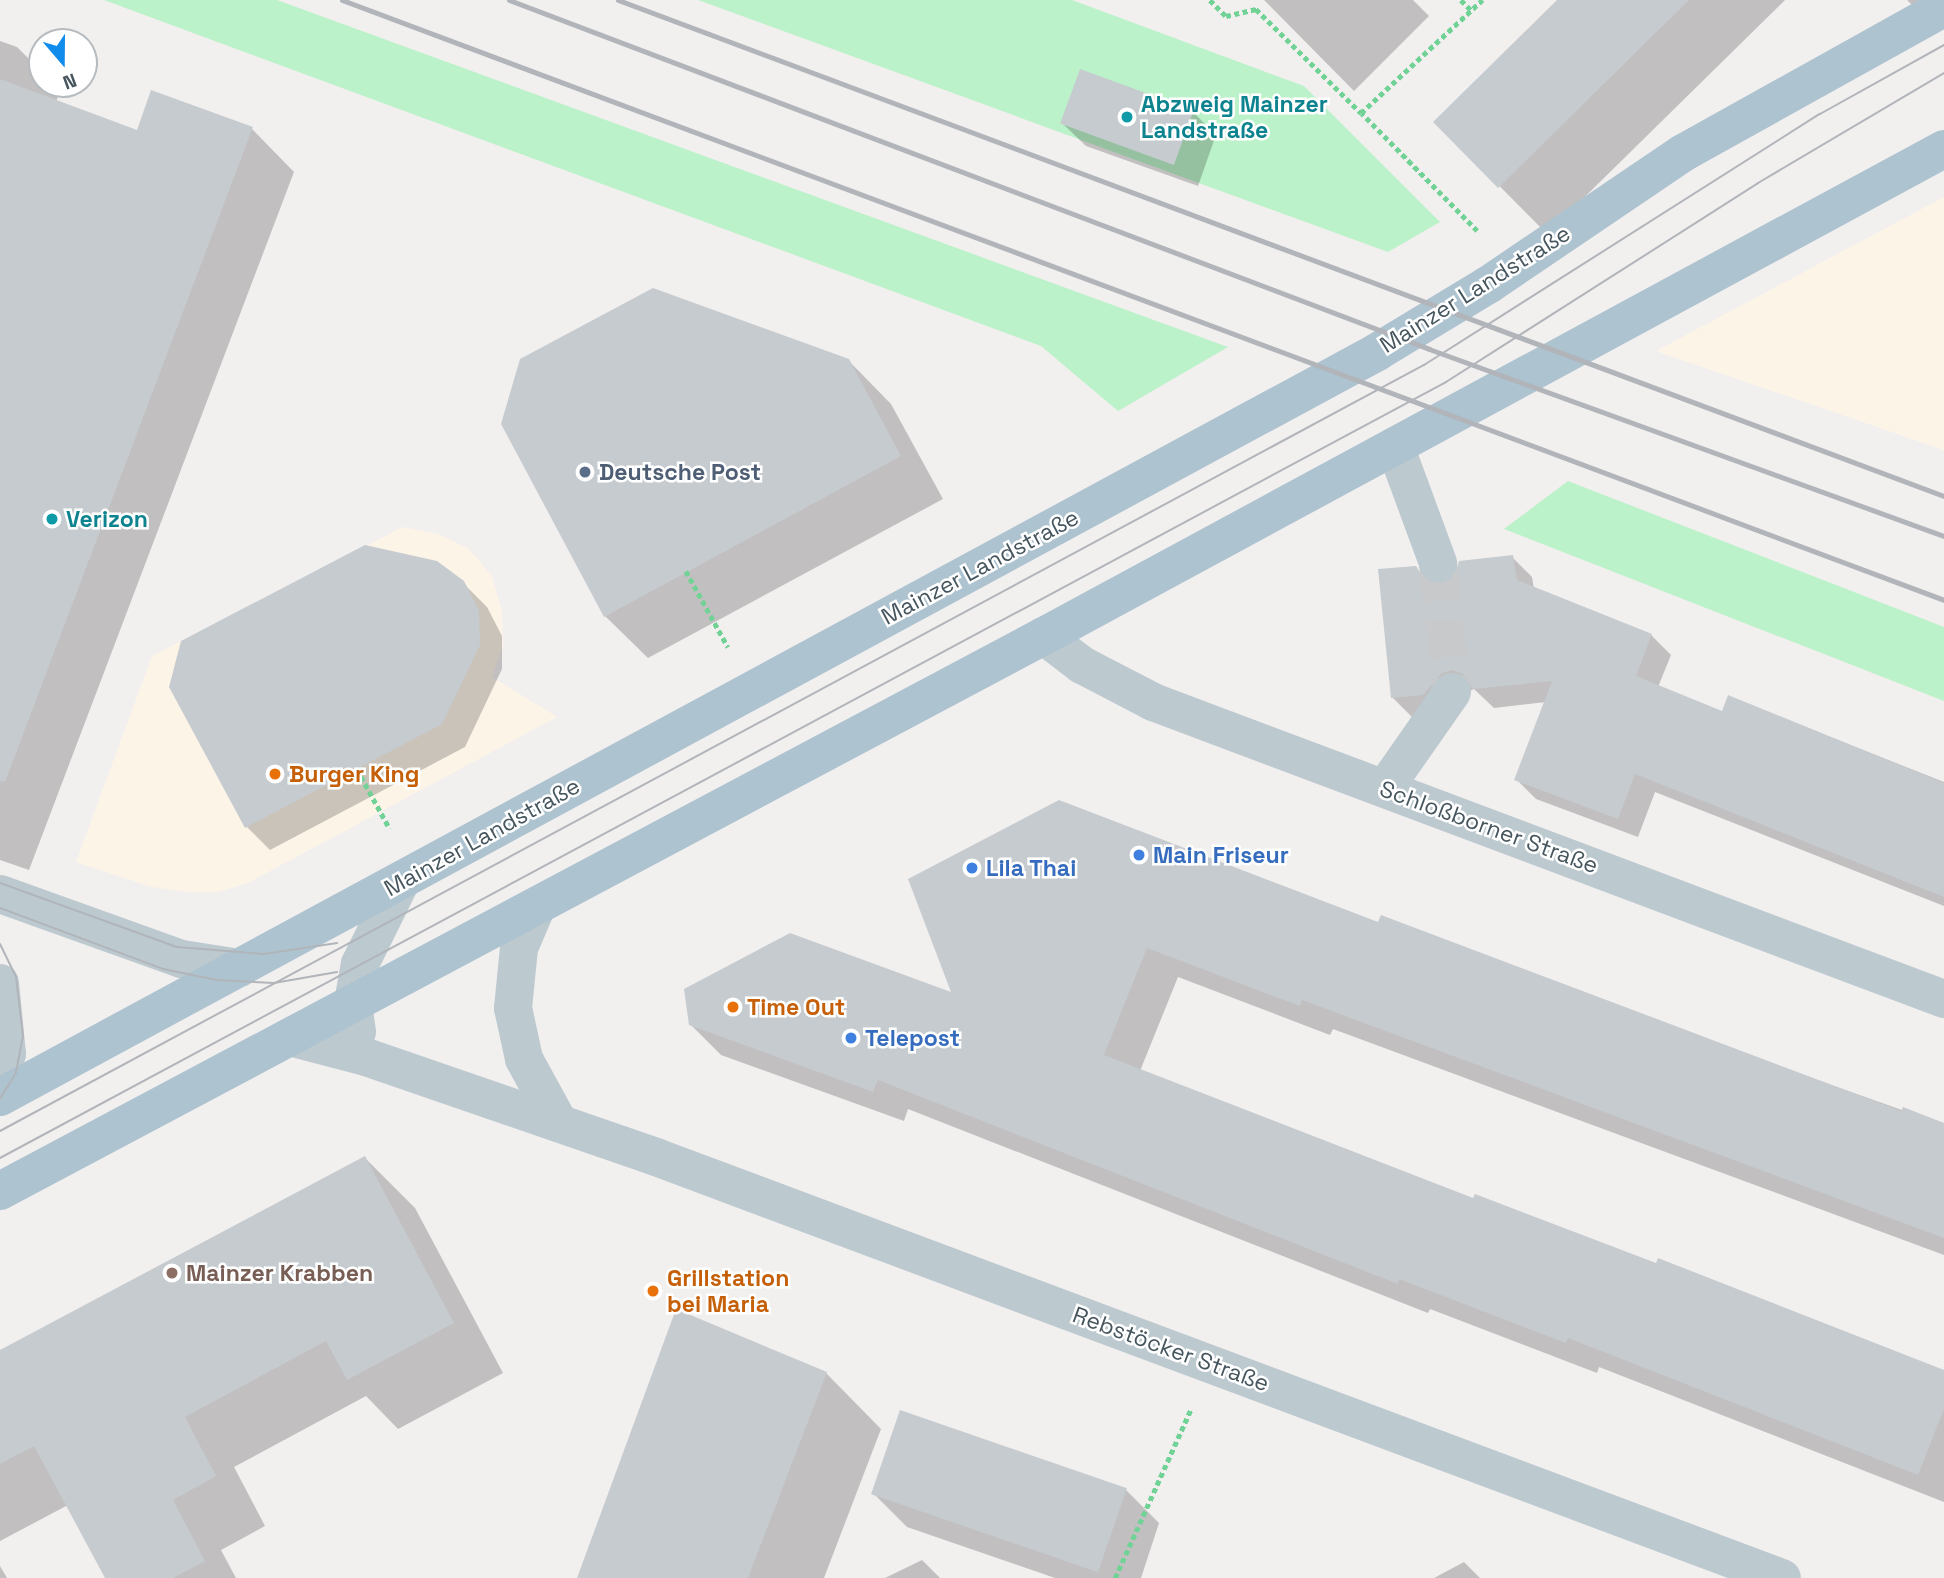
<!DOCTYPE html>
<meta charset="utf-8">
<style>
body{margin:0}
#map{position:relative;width:1944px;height:1578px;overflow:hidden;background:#f2efef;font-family:"Space Grotesk",sans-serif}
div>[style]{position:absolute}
.commercial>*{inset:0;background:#fdf4e8}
.green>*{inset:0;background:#bbf2c9}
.shadow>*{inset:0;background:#0003}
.building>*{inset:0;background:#c6cbcf;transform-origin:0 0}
.minor-tunnel>*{height:38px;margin-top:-19px;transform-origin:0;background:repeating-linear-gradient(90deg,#c7c9cb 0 38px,transparent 0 57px)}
.path>*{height:4.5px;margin-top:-2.25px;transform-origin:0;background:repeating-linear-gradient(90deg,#71d296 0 5px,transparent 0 8.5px)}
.minor>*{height:38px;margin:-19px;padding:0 19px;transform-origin:19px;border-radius:19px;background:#bcc9cf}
.major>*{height:38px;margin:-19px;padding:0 19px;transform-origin:19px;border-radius:19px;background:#adc3d0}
.tram>*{height:2px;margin:-1px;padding:0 1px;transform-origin:1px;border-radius:1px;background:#b1b5ba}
.rail>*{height:5px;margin:-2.5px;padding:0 2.5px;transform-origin:2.5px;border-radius:2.5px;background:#b1b5ba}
.dots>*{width:19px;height:19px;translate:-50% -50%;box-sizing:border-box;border:4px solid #fff;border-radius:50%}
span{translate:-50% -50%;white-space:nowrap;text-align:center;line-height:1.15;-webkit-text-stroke:5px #fff;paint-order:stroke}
.culture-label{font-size:23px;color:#0d838f;font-weight:700}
.left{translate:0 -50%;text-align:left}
.street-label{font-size:23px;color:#46565e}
.service-label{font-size:23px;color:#4e5e75;font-weight:700}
.food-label{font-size:23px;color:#c56008;font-weight:700}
.shop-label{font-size:23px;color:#366cbe;font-weight:700}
.education-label{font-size:23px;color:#785e54;font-weight:700}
.north{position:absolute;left:28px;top:28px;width:70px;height:70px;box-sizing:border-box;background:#fff;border:2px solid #b5bbbf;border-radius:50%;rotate:160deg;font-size:19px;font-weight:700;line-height:28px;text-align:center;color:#46565e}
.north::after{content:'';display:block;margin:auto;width:24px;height:32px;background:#0f8cec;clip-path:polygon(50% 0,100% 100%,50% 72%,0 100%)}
</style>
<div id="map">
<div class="commercial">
<div style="clip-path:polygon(1944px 197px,1944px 450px,1656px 351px)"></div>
<div style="clip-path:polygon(403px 527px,438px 534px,469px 549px,492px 576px,502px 612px,503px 645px,492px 677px,557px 717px,246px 884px,216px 892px,188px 892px,152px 887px,76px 862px,152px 656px)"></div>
</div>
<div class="green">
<div style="clip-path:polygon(104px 0,277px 0,1228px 347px,1118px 411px,1041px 346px)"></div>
<div style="clip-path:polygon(698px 0,1072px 0,1304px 86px,1440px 222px,1388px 252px)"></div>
<div style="clip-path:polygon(1568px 481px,1944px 627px,1944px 701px,1504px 529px)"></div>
</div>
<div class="shadow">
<div style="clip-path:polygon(1264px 0,1413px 0,1429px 16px,1354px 91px)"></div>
<div style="clip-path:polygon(1559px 0,1785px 0,1547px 234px,1436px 122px)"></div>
<div style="clip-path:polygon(1907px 0,1944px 0,1935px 28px)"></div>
<div style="clip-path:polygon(0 41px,17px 47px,42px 72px,42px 84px,54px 84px,60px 90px,56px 102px,138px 132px,252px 129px,294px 172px,29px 870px,0 860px)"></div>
<div style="clip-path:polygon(1193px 112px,1216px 135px,1198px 186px,1086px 146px,1062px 123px)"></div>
<div style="clip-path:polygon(848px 360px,891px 404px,943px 499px,648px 658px,605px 616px)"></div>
<div style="clip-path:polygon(1512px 557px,1532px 577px,1534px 589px,1651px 635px,1671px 655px,1658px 687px,1723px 713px,1729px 697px,1944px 782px,1944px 906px,1655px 792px,1638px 837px,1536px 799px,1516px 779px,1546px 702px,1494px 708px,1474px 689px,1412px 717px,1393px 698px,1415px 567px,1431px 583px,1445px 586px)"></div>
<div style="clip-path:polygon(463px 583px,487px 607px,502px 636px,502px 669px,465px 747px,270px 850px,247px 827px,171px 687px)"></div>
<div style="clip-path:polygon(910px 880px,1379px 924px,1944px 1125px,1944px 1255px,1333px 1029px,1330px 1035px,1178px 977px,1140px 1071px,1474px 1201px,1944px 1372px,1944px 1502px,1599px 1367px,1597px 1373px,1430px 1309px,1428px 1313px,908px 1109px,904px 1121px,721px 1055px,690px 1024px,954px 995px)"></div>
<div style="clip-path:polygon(365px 1158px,415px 1208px,503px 1373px,398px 1429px,366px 1396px,234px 1467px,265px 1526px,221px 1550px,236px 1578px,107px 1578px,68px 1505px,0 1541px,0 1352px)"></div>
<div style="clip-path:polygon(826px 1373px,881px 1429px,824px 1578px,579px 1578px)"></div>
<div style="clip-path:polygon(1126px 1490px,1159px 1523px,1141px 1578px,1055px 1578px,907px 1527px,873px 1493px)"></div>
<div style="clip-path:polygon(922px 1560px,940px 1578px,885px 1578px)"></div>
<div style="clip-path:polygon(1464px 1562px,1480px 1578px,1434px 1578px)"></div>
<div style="clip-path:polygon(0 1566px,7px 1578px,0 1578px)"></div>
</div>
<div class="building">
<div style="clip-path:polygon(1557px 0,1689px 0,1498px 188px,1433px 122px)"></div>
<div style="left:1080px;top:69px;width:121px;height:58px;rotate:20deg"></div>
<div style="clip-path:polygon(0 79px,137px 130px,151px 90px,253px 127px,5px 782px,0 781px)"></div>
<div style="clip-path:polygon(653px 288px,849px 359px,901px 456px,604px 617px,501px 424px,520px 359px)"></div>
<div style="clip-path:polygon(365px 545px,437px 561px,464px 581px,479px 611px,480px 645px,442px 724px,245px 828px,169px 687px,181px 641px)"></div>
<div style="clip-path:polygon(1513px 555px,1517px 580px,1652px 634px,1636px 676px,1722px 711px,1728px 695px,1944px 783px,1944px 897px,1635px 774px,1618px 819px,1514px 780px,1552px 681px,1473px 689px,1465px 675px,1453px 670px,1442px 673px,1423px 695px,1391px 698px,1378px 569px,1416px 566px,1425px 580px,1445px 584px,1455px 576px,1459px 561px)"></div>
<div style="clip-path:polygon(1059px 800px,1378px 922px,1381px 915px,1901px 1111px,1903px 1107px,1944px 1123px,1944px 1238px,1302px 1000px,1300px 1006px,1147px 948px,1104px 1055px,1473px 1198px,1475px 1194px,1656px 1263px,1658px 1258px,1944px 1370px,1944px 1409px,1918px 1475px,1568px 1338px,1566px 1343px,1399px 1279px,1398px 1284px,878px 1080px,873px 1092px,689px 1025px,684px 989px,790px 933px,951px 992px,908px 879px)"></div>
<div style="clip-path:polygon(365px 1156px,454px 1323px,347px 1380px,326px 1341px,185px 1417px,216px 1476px,173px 1500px,205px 1561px,173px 1578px,105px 1578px,34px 1446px,0 1464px,0 1350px)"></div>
<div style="clip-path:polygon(676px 1309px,827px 1372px,748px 1578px,577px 1578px)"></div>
<div style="left:900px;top:1410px;width:240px;height:89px;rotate:19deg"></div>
</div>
<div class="minor-tunnel">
<div style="left:1438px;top:563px;width:130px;rotate:83.8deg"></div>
</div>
<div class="path">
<div style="left:1210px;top:0;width:23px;rotate:45deg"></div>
<div style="left:1226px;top:16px;width:31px;rotate:-13deg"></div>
<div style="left:1256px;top:9px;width:148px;rotate:44.7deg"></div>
<div style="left:1461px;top:0;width:14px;rotate:45deg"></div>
<div style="left:1477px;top:231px;width:165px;rotate:-134.5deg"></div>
<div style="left:1361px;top:113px;width:166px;rotate:-43deg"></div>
<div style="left:686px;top:571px;width:87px;rotate:61.1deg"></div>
<div style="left:357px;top:769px;width:68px;rotate:61.2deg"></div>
<div style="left:1115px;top:1578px;width:185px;rotate:-65.8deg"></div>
</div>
<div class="minor">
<div style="left:1395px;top:446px;width:125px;rotate:69.8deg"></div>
<div style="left:1044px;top:636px;width:48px;rotate:37.3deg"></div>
<div style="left:1082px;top:665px;width:80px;rotate:27.5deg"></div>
<div style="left:1153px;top:702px;width:845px;rotate:20.58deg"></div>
<div style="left:1385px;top:788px;width:117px;rotate:-55.1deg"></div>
<div style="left:0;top:894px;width:193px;rotate:19.7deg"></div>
<div style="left:182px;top:959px;width:58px;rotate:9deg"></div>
<div style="left:536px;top:908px;width:43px;rotate:113deg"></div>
<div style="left:519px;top:948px;width:60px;rotate:95.7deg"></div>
<div style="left:513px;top:1008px;width:52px;rotate:77.8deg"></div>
<div style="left:524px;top:1059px;width:73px;rotate:61.3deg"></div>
<div style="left:0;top:983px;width:71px;rotate:84.4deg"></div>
<div style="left:7px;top:1054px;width:20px;rotate:110deg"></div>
<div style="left:357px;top:1032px;width:29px;rotate:-98deg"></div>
<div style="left:353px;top:1003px;width:40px;rotate:-80deg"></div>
<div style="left:360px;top:964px;width:93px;rotate:-63.7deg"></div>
<div style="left:290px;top:1037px;width:79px;rotate:14.7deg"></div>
<div style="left:366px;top:1057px;width:307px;rotate:19deg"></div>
<div style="left:656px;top:1157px;width:1202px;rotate:20.5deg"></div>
</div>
<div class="major">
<div style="left:0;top:1097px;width:1566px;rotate:-28.41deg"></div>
<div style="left:1377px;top:352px;width:130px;rotate:-31.1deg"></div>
<div style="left:1488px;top:285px;width:235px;rotate:-34.1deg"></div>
<div style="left:1683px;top:153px;width:299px;rotate:-29.1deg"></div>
<div style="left:0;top:1191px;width:1182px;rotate:-28deg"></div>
<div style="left:1044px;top:636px;width:1023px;rotate:-28.42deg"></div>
</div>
<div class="tram">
<div style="left:0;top:883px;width:188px;rotate:19.9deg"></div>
<div style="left:177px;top:947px;width:87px;rotate:4.6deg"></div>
<div style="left:264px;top:954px;width:74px;rotate:-8.6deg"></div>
<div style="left:0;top:908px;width:174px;rotate:20.5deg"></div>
<div style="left:163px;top:969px;width:55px;rotate:11.5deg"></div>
<div style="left:217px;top:980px;width:57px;rotate:3deg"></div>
<div style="left:274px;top:983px;width:64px;rotate:-9.9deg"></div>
<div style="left:0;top:944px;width:37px;rotate:64deg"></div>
<div style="left:16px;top:977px;width:59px;rotate:83.2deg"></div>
<div style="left:23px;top:1036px;width:38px;rotate:101deg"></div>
<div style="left:16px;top:1073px;width:31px;rotate:122deg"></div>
<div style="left:0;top:1131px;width:1617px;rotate:-28.28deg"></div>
<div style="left:1424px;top:365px;width:469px;rotate:-32.4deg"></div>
<div style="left:1820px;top:114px;width:142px;rotate:-29.1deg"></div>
<div style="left:0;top:1158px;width:1641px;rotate:-28.22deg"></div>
<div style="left:1446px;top:382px;width:370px;rotate:-32.5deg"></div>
<div style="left:1758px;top:183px;width:216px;rotate:-30.6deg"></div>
</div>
<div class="rail">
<div style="left:342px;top:0;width:1711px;rotate:20.53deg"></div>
<div style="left:509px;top:0;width:984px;rotate:20.77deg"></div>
<div style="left:1429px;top:349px;width:548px;rotate:19.96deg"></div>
<div style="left:618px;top:0;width:1416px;rotate:20.51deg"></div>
</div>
<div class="dots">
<div style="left:1127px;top:117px;background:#0f9aa8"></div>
<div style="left:585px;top:472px;background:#5c6f8a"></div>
<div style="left:52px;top:519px;background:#0f9aa8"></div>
<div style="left:275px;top:774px;background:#e8710a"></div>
<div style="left:1139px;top:855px;background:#3f7fe0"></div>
<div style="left:972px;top:868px;background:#3f7fe0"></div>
<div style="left:733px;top:1007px;background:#e8710a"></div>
<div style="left:851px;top:1038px;background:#3f7fe0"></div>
<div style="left:172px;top:1273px;background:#8d6e63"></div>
<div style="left:653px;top:1291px;background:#e8710a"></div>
</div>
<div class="culture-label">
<span class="left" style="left:1141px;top:117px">Abzweig Mainzer<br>Landstraße</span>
<span class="left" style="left:66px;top:519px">Verizon</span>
</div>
<div class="street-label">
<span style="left:1475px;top:289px;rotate:-32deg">Mainzer Landstraße</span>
<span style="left:980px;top:567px;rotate:-28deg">Mainzer Landstraße</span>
<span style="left:1489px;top:827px;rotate:20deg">Schloßborner Straße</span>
<span style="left:482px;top:837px;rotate:-29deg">Mainzer Landstraße</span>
<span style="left:1171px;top:1349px;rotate:20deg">Rebstöcker Straße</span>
</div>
<div class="service-label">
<span class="left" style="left:599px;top:472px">Deutsche Post</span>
</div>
<div class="food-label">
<span class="left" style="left:289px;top:774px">Burger King</span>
<span class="left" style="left:747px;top:1007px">Time Out</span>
<span class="left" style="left:667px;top:1291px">Grillstation<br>bei Maria</span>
</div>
<div class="shop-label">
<span class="left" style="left:1153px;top:855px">Main Friseur</span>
<span class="left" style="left:986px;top:868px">Lila Thai</span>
<span class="left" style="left:865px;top:1038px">Telepost</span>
</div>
<div class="education-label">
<span class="left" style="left:186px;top:1273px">Mainzer Krabben</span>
</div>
<div class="north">N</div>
</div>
